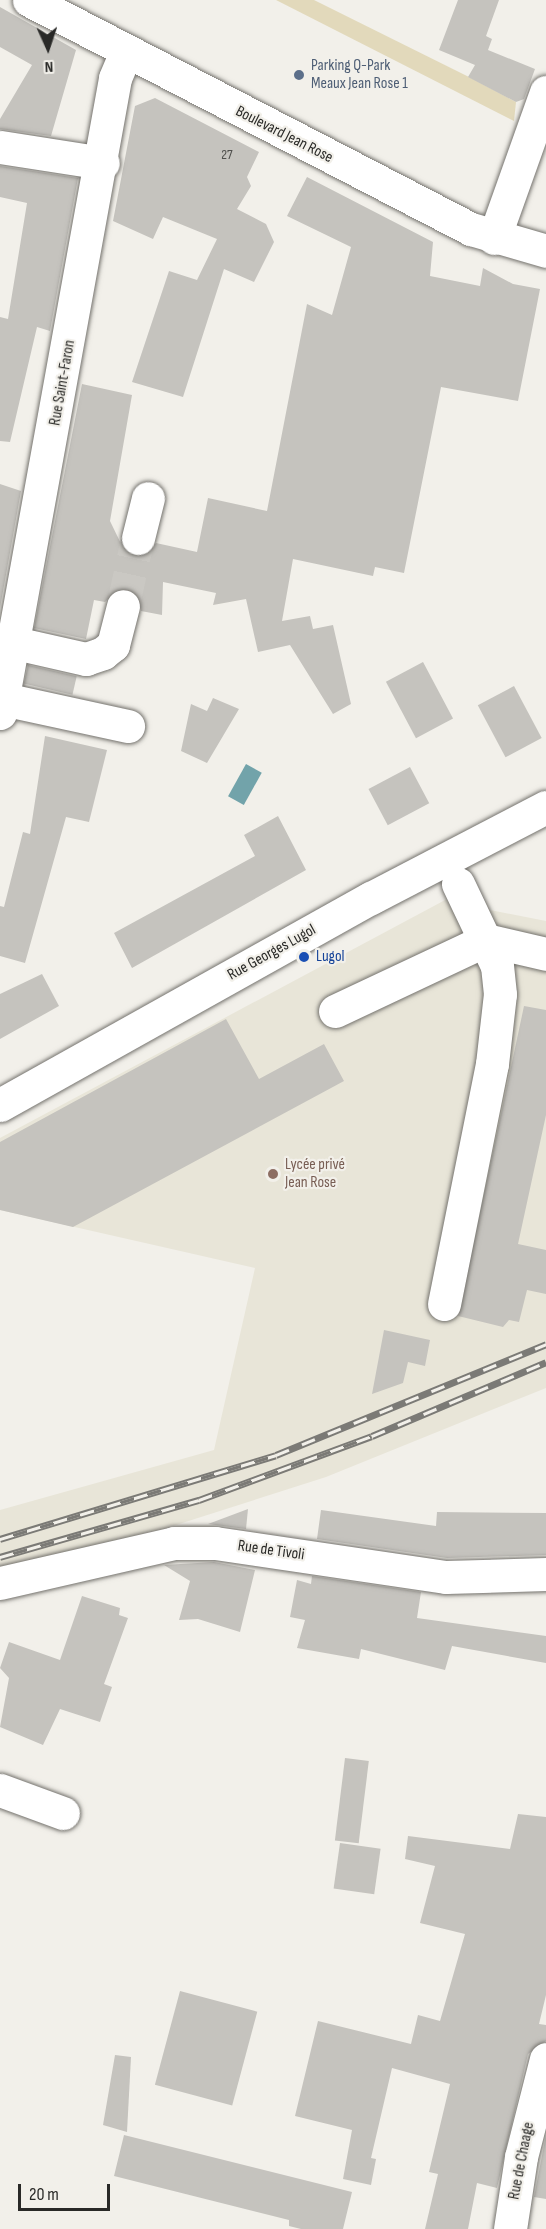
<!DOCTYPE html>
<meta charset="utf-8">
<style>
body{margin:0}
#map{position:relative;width:546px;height:2229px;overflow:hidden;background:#f2f0ea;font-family:"Sofia Sans Condensed",sans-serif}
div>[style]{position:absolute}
.built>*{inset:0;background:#e8e5d8}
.green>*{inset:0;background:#e2d9bb}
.water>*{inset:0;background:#72a3aa;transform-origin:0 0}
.building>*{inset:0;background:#c5c3be;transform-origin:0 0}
.minor-tunnel>*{height:33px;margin-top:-16.5px;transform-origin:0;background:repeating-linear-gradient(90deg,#cac8c3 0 33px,transparent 0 49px)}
.roads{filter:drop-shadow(0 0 2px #74726d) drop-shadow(0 0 2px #74726d)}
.minor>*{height:33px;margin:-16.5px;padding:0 16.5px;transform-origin:16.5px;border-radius:16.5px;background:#fff}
.major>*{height:33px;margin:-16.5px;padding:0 16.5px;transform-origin:16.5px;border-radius:16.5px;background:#fff}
.rail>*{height:7px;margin-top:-3.5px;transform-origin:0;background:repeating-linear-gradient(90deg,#f2f0ea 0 14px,#7b7a76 0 28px);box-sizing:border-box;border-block:2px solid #7b7a76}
.dots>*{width:16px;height:16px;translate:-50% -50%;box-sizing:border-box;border:3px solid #f2f0ea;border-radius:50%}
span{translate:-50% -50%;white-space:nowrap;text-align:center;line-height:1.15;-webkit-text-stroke:4.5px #f2f0ea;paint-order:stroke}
.number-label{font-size:14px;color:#50504d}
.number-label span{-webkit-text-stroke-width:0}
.service-label{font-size:16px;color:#4e5e75}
.left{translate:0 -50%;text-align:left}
.street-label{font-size:16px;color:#292927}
.transit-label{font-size:16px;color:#164399}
.education-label{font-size:16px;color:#785e54}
.north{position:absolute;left:18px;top:18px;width:60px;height:60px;-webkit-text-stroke:4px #f2f0ea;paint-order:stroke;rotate:177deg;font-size:16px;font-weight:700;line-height:24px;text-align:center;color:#292927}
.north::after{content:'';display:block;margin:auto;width:21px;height:27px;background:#292927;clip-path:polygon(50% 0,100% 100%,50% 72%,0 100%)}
.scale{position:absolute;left:18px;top:2184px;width:92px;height:27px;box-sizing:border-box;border:3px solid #292927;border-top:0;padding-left:8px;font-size:18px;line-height:21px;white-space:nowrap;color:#292927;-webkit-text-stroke:4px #f2f0ea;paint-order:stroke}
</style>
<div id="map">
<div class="built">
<div style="clip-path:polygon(475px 884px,490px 910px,546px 921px,546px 1388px,326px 1477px,154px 1532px,0 1572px,0 1510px,214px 1450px,255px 1268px,0 1210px,0 1138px)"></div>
</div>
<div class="green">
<div style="clip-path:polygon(276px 0,314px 0,469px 77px,516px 102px,514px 121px)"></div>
</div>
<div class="water">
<div style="left:246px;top:764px;width:18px;height:37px;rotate:29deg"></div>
</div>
<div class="building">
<div style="clip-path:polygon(458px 0,499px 0,486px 36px,492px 39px,488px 50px,535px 69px,524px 99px,516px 102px,468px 77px,475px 65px,439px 50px)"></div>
<div style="clip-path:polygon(0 7px,76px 50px,51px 136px,0 129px,0 119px,32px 65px,0 47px)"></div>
<div style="clip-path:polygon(155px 98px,259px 152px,247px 177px,251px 186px,237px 209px,266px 224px,274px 242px,254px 282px,224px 269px,183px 397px,132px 382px,169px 271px,197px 280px,217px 239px,163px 217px,153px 239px,113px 221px,135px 106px)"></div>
<div style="clip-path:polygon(0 166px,78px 178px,50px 331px,37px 327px,10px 442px,0 441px,0 317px,8px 319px,27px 203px,0 197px)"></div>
<div style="clip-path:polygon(307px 177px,433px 242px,430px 276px,480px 286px,483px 268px,513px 284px,540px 289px,518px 401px,441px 387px,404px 573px,375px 567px,373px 576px,293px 559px,282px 621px,310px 616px,313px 629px,333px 625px,351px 704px,333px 714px,290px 645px,258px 652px,246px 599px,213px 605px,216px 593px,163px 582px,162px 615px,141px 611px,136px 593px,119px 588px,105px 602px,94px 600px,86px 639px,34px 628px,82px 384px,132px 395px,110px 521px,125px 552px,144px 556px,156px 543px,197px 552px,208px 498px,267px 511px,307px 304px,332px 315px,351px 247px,287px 216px)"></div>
<div style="clip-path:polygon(0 484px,21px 491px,0 608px)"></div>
<div style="left:423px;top:662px;width:64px;height:42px;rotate:62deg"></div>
<div style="left:28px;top:665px;width:50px;height:19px;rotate:13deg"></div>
<div style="left:514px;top:686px;width:59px;height:41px;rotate:62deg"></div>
<div style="clip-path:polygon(213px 698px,239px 709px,207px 763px,181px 751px,191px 704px,207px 711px)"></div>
<div style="clip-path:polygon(45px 736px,107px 750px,89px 822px,66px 817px,25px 963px,0 956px,0 906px,4px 907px,23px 832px,30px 834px)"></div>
<div style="left:410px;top:767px;width:41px;height:47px;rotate:62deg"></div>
<div style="clip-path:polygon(278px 816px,306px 870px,132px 968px,114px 933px,255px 856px,244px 835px)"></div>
<div style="clip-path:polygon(42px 974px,59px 1006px,0 1039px,0 994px)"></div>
<div style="clip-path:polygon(524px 1006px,546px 1010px,546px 1115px,518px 1244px,546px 1250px,546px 1294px,527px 1290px,519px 1322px,509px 1320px,503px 1327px,458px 1316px)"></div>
<div style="clip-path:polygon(226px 1019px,259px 1079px,324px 1044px,344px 1081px,73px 1227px,0 1210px,0 1142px)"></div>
<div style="clip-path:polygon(384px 1330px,430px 1340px,425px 1366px,408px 1362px,403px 1383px,372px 1394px)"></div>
<div style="clip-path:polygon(248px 1509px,246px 1529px,208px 1524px)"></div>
<div style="clip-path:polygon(321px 1510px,436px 1526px,437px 1512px,546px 1513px,546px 1555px,447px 1558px,317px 1539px)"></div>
<div style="clip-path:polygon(214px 1562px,255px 1570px,240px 1632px,198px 1619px,179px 1620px,190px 1581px,164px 1565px)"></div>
<div style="clip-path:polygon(312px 1576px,421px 1592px,417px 1618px,546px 1636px,546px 1663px,452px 1646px,445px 1670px,361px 1649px,359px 1659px,297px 1648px,305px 1620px,290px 1617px,297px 1580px,311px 1584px)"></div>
<div style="clip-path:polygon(82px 1596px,120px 1608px,119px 1615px,128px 1618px,104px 1684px,112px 1687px,100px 1722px,60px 1709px,43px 1745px,0 1727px,9px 1678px,0 1668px,9px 1642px,60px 1660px)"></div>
<div style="left:345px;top:1758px;width:24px;height:83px;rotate:7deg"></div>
<div style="clip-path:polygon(518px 1814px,546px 1817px,546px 1995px,539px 2024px,546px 2025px,546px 2041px,528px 2054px,497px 2188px,477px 2183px,468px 2229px,425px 2229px,438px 2174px,429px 2172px,450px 2084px,392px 2068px,371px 2158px,376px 2159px,371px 2185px,343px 2179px,352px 2130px,295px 2116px,318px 2021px,411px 2044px,418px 2015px,440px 2021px,465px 1934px,420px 1923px,435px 1866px,405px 1859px,408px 1836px,510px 1849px)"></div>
<div style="left:340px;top:1843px;width:41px;height:46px;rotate:8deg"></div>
<div style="left:180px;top:1991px;width:80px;height:97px;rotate:15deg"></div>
<div style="clip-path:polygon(115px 2055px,131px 2057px,127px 2132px,103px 2125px)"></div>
<div style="clip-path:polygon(124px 2135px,352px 2192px,343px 2229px,301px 2229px,289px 2226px,289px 2220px,114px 2176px)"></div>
<div style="clip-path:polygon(546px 2135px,546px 2199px,534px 2197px)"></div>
</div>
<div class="minor-tunnel">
<div style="left:123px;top:606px;width:70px;rotate:-77.6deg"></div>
</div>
<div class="roads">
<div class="minor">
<div style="left:0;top:147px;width:104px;rotate:8.8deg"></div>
<div style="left:494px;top:238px;width:155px;rotate:-70.4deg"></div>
<div style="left:138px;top:538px;width:41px;rotate:-76deg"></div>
<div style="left:15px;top:643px;width:73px;rotate:12.7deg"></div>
<div style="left:86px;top:659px;width:18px;rotate:-19deg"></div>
<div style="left:103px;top:653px;width:13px;rotate:-39deg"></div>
<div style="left:113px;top:645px;width:40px;rotate:-75.6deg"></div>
<div style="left:3px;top:699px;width:128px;rotate:12.2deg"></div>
<div style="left:0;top:713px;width:645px;rotate:-79.73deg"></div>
<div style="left:115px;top:78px;width:26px;rotate:-67deg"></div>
<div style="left:335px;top:1011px;width:167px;rotate:-25.2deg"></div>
<div style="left:486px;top:940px;width:62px;rotate:13.1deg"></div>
<div style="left:0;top:1105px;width:425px;rotate:-29.2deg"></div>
<div style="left:371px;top:898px;width:197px;rotate:-27.5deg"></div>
<div style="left:444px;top:1304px;width:245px;rotate:-78.7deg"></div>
<div style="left:492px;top:1064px;width:70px;rotate:-83.5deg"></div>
<div style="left:500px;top:994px;width:28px;rotate:-96deg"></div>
<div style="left:497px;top:966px;width:91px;rotate:-115.4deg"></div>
<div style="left:0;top:1583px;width:179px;rotate:-12.9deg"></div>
<div style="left:174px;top:1543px;width:41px"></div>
<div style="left:215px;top:1543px;width:233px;rotate:8.4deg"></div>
<div style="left:446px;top:1577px;width:100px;rotate:-1.7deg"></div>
<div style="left:0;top:1790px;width:67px;rotate:20.1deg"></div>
<div style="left:510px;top:2229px;width:73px;rotate:-81.3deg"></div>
<div style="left:521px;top:2157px;width:101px;rotate:-75.7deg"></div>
</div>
<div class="major">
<div style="left:29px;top:0;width:498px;rotate:27.4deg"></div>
<div style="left:471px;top:229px;width:78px;rotate:16.3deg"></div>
</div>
</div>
<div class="rail">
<div style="left:0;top:1539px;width:288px;rotate:-16.9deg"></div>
<div style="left:276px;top:1455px;width:292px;rotate:-22.3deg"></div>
<div style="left:0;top:1557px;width:207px;rotate:-16deg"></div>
<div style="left:199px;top:1500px;width:184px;rotate:-20.3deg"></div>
<div style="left:372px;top:1436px;width:189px;rotate:-23deg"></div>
</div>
<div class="dots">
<div style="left:299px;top:75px;background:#5c6f8a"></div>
<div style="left:304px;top:957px;background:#1a4fb4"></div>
<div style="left:273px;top:1174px;background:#8d6e63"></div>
</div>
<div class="number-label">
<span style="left:227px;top:155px">27</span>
</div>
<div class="service-label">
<span class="left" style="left:311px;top:75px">Parking Q-Park<br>Meaux Jean Rose 1</span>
</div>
<div class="street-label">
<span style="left:284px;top:135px;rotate:27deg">Boulevard Jean Rose</span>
<span style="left:63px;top:383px;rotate:-80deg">Rue Saint-Faron</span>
<span style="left:272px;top:953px;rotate:-29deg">Rue Georges Lugol</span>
<span style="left:271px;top:1551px;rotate:8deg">Rue de Tivoli</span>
<span style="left:522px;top:2161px;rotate:-79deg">Rue de Chaage</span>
</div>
<div class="transit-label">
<span class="left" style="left:316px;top:957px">Lugol</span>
</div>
<div class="education-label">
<span class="left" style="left:285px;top:1174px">Lycée privé<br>Jean Rose</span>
</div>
<div class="north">N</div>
<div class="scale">20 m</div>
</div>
